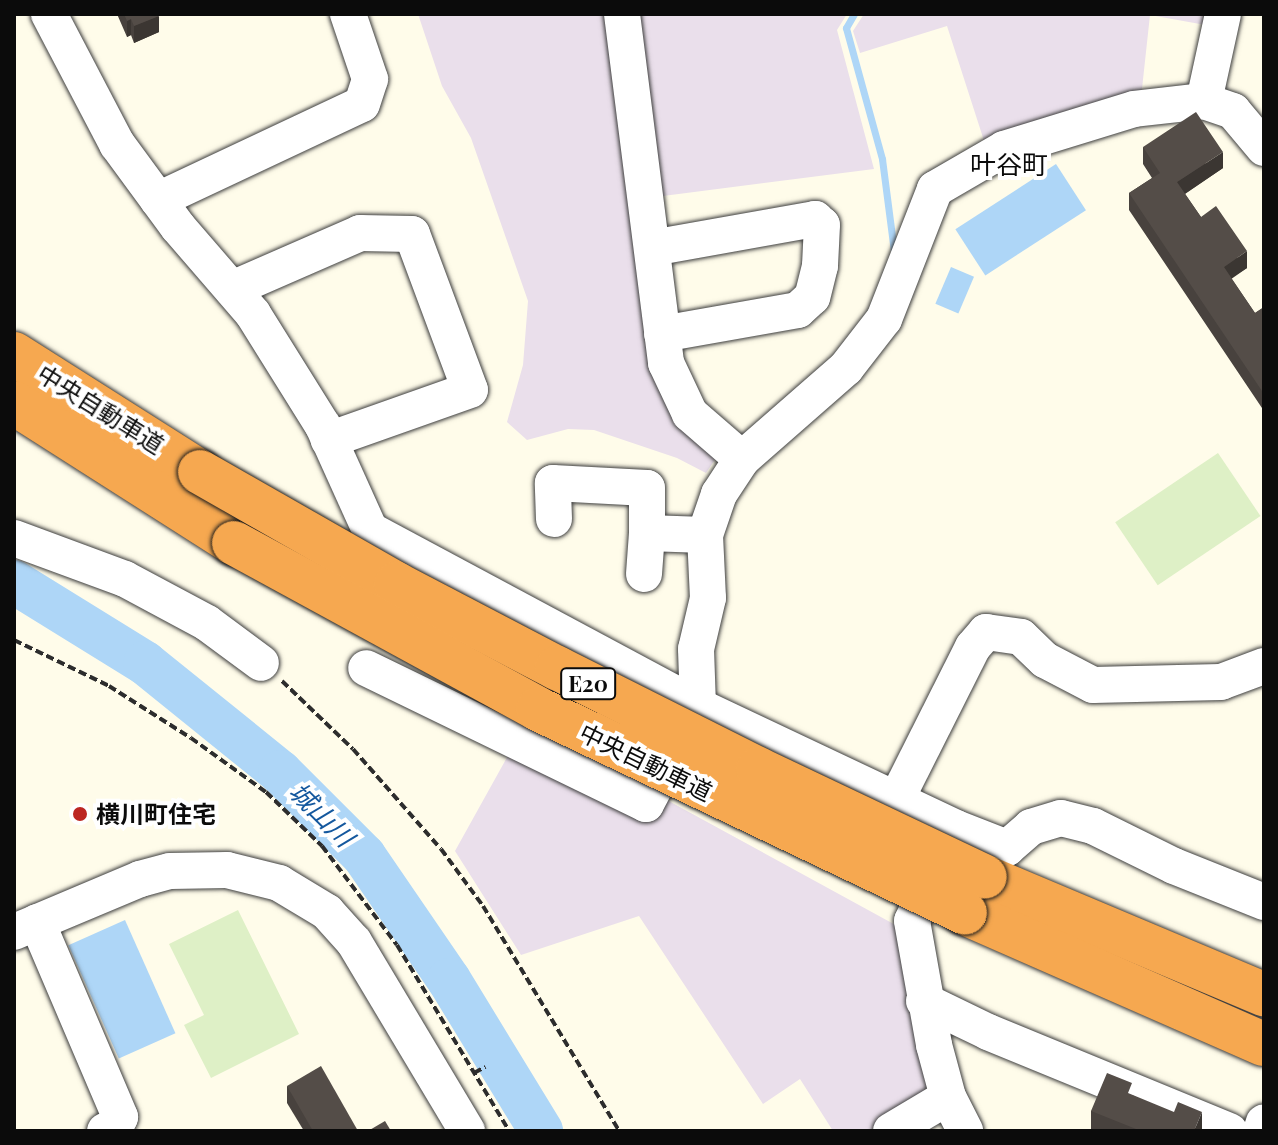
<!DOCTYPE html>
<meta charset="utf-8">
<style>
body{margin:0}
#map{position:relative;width:1278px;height:1145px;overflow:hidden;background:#fffcea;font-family:"Playfair Display","Noto Sans JP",serif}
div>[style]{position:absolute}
.industrial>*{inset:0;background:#eadfeb}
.pitch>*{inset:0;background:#def0c6;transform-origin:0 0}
.water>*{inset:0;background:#aed6f7;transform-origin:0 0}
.stream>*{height:7px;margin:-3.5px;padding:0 3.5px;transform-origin:3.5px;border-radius:3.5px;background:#aed6f7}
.river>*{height:44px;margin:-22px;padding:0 22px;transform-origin:22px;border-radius:22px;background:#aed6f7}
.path>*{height:4px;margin-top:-2px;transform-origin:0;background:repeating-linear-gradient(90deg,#2d2d2d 0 8px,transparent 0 12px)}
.roads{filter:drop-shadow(0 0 2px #3e3e3e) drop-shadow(0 0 2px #3e3e3e)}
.minor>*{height:36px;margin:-18px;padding:0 18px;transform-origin:18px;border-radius:18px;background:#fff}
.highway>*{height:44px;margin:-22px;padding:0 22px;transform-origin:22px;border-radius:22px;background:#f6a850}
.bridges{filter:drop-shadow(0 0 2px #1c1c1c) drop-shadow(0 0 2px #1c1c1c)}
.highway-bridge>*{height:44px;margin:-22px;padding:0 22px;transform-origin:22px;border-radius:22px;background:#f6a850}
.wall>*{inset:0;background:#48423e}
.shaded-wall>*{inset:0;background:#3b3632}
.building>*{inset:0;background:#544d48}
.dots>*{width:22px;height:22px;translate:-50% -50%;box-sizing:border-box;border:4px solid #fff;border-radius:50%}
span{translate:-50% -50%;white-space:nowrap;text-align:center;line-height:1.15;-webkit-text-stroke:8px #fff;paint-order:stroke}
.shield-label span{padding:2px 6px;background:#fff;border:2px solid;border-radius:6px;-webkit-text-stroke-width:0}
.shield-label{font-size:22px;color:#0b0b0b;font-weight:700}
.street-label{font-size:24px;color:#0b0b0b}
.poi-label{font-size:24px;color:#0b0b0b;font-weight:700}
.left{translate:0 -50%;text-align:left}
.neighbourhood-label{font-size:26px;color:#0b0b0b}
.water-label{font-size:26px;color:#14589e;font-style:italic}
.frame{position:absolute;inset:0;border:16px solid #0b0b0b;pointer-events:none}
</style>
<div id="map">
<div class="industrial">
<div style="clip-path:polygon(418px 14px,611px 14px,654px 352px,720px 452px,706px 473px,677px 458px,594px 430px,568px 429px,527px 440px,507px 422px,523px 365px,528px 301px,471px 138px,442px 86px)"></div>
<div style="clip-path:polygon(631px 14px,847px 14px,837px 30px,874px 169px,663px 196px,656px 193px)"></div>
<div style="clip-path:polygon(864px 14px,1212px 14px,1211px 26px,1150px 15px,1141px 98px,986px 147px,947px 26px,860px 53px,853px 31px)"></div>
<div style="clip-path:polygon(510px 752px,649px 822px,665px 799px,901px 928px,937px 1090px,868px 1131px,833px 1131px,800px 1079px,763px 1104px,639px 916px,521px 955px,455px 851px)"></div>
</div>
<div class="pitch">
<div style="left:1218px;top:453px;width:76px;height:124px;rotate:56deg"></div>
<div style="clip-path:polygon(238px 910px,299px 1034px,211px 1078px,184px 1025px,204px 1015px,169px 944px)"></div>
</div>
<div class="water">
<div style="left:1056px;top:164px;width:55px;height:120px;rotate:57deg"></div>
<div style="left:951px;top:267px;width:25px;height:40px;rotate:23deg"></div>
<div style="left:125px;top:920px;width:124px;height:62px;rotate:66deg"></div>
</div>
<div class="stream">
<div style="left:854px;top:14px;width:16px;rotate:120deg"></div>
<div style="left:846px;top:28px;width:136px;rotate:74.6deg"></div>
<div style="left:882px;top:159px;width:94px;rotate:82.6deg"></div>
</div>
<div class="river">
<div style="left:14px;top:582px;width:154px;rotate:31.7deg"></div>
<div style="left:145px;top:663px;width:174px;rotate:38.9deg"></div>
<div style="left:280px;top:772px;width:119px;rotate:45deg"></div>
<div style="left:364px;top:856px;width:150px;rotate:55.6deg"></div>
<div style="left:449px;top:980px;width:177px;rotate:58.6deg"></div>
</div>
<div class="path">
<div style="left:14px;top:640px;width:106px;rotate:25.8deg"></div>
<div style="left:109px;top:686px;width:97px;rotate:32.4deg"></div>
<div style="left:191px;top:738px;width:92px;rotate:35.8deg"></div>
<div style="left:266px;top:792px;width:78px;rotate:44deg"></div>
<div style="left:322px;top:846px;width:124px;rotate:52.9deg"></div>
<div style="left:397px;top:945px;width:217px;rotate:58.9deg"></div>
<div style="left:282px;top:681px;width:98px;rotate:43.8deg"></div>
<div style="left:353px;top:749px;width:133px;rotate:48.7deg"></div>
<div style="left:441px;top:849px;width:71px;rotate:53.6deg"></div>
<div style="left:483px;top:906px;width:263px;rotate:58.8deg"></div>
<div style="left:474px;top:1073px;width:13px;rotate:-29deg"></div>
</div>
<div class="roads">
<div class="minor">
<div style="left:49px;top:14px;width:147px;rotate:62.4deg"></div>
<div style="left:117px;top:144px;width:103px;rotate:53.7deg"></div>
<div style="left:178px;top:227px;width:115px;rotate:49.2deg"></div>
<div style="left:253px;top:314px;width:132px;rotate:58deg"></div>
<div style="left:323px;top:426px;width:114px;rotate:65.7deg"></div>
<div style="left:370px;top:530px;width:372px;rotate:28.2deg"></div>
<div style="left:698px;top:706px;width:111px;rotate:118deg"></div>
<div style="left:646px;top:804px;width:311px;rotate:-154.1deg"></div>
<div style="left:622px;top:14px;width:352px;rotate:82.8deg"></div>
<div style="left:666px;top:363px;width:56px;rotate:64.8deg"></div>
<div style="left:690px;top:414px;width:69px;rotate:40.9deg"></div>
<div style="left:1204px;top:101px;width:89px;rotate:-77.7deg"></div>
<div style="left:1264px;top:148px;width:48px;rotate:-130deg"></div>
<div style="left:1233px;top:111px;width:31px;rotate:-161deg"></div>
<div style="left:1204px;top:101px;width:70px;rotate:173.5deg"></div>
<div style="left:1134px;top:109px;width:136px;rotate:162.9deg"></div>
<div style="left:1004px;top:149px;width:80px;rotate:149.9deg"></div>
<div style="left:935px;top:189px;width:140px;rotate:111.4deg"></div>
<div style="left:884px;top:319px;width:62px;rotate:127.8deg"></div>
<div style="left:846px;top:368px;width:138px;rotate:138.8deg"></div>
<div style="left:742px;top:459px;width:42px;rotate:123.3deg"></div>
<div style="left:719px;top:494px;width:43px;rotate:108.9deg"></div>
<div style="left:705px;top:535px;width:63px;rotate:87.3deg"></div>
<div style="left:708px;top:598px;width:52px;rotate:103.2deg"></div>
<div style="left:696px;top:649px;width:57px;rotate:88deg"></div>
<div style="left:698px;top:706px;width:285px;rotate:25.3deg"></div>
<div style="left:956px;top:828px;width:55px;rotate:21.4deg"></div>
<div style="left:1007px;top:848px;width:32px;rotate:-41deg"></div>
<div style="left:1031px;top:827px;width:31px;rotate:-17deg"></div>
<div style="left:1061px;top:818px;width:33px;rotate:14deg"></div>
<div style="left:1093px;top:826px;width:90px;rotate:26.3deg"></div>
<div style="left:1174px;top:866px;width:97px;rotate:21.8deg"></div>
<div style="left:158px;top:200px;width:225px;rotate:-25.2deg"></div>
<div style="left:362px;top:104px;width:26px;rotate:-72deg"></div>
<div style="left:370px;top:79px;width:69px;rotate:-108.7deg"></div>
<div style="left:652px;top:248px;width:166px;rotate:-10.1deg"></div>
<div style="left:815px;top:219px;width:9px;rotate:41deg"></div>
<div style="left:822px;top:225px;width:41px;rotate:92.8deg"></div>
<div style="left:820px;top:266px;width:32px;rotate:104deg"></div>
<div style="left:812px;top:297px;width:19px;rotate:137deg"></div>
<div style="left:798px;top:310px;width:138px;rotate:170deg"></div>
<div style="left:232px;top:289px;width:140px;rotate:-23.6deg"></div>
<div style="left:360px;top:233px;width:52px;rotate:1.1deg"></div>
<div style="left:412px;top:234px;width:166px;rotate:69.6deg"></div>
<div style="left:470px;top:390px;width:150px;rotate:160.5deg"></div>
<div style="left:554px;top:519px;width:36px;rotate:-92deg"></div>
<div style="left:553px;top:483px;width:94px;rotate:3deg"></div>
<div style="left:647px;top:488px;width:45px;rotate:90deg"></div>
<div style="left:14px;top:538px;width:118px;rotate:20.3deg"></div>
<div style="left:125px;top:579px;width:93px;rotate:28.2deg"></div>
<div style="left:207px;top:623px;width:67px;rotate:36.5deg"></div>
<div style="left:644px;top:574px;width:41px;rotate:-85.8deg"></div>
<div style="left:647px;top:533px;width:58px;rotate:2deg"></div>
<div style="left:897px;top:798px;width:169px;rotate:-63.3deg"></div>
<div style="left:973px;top:647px;width:20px;rotate:-49deg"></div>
<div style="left:986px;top:632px;width:35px;rotate:8deg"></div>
<div style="left:1021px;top:637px;width:33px;rotate:44deg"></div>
<div style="left:1045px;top:660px;width:54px;rotate:27.5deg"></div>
<div style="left:1093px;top:685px;width:128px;rotate:-1.3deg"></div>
<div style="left:1221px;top:682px;width:46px;rotate:-20.4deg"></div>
<div style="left:936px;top:870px;width:56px;rotate:115.2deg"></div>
<div style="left:912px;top:921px;width:126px;rotate:79.9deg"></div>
<div style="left:934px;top:1045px;width:54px;rotate:74.9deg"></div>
<div style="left:948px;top:1097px;width:38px;rotate:63deg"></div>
<div style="left:37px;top:922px;width:212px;rotate:66.9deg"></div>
<div style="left:120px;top:1117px;width:10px;rotate:114deg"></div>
<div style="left:116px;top:1126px;width:12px;rotate:156deg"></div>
<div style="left:14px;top:932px;width:137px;rotate:-22.8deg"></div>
<div style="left:140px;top:879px;width:31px;rotate:-15deg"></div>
<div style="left:170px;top:871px;width:57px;rotate:-1deg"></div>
<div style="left:227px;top:870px;width:54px;rotate:14deg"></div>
<div style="left:279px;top:883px;width:56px;rotate:31.1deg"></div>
<div style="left:327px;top:912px;width:40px;rotate:48deg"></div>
<div style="left:354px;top:942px;width:220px;rotate:59.1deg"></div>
<div style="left:924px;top:1001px;width:71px;rotate:25.8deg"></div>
<div style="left:988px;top:1032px;width:261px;rotate:22.3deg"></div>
<div style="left:891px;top:1131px;width:66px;rotate:-30.8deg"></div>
<div style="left:1261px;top:1131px;width:9px;rotate:-72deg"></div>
</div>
<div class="highway">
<div style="left:14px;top:354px;width:220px;rotate:32.4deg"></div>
<div style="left:14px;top:403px;width:261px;rotate:32.5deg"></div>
<div style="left:985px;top:877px;width:303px;rotate:22.8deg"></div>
<div style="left:965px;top:913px;width:326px;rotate:23.7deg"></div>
</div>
</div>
<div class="bridges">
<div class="highway-bridge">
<div style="left:200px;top:472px;width:226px;rotate:29.7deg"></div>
<div style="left:396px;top:584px;width:182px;rotate:27.6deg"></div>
<div style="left:557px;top:668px;width:225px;rotate:26.7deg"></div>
<div style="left:758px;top:769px;width:251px;rotate:25.4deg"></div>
<div style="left:234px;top:543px;width:346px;rotate:28.6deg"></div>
<div style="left:538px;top:709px;width:473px;rotate:25.5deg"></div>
</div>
</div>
<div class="wall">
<div style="clip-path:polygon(117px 14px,158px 14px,159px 32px,134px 43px,131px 35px,127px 37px)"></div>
<div style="clip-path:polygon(1143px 147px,1223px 168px,1185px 194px,1201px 217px,1247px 268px,1231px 278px,1255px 313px,1264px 307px,1264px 411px,1129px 210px,1129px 193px,1152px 178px,1143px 164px)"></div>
<div style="clip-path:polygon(287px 1086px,358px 1131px,304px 1131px,287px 1103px)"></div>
<div style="clip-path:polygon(1132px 1095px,1202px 1131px,1091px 1131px,1091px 1111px)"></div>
</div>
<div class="shaded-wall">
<div style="clip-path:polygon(159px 16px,159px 32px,134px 43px,134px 26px)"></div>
<div style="clip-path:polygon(131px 19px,131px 35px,127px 37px,127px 21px)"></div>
<div style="clip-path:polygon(1223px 152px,1223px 168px,1177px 199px,1177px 182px)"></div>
<div style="clip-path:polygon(1247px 251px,1247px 268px,1224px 284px,1224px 267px)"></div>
<div style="clip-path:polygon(1202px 1112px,1202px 1131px,1194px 1131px)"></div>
</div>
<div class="building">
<div style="clip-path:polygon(124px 14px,158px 14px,159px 16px,134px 26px,131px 19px,127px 21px)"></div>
<div style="clip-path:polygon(1196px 112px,1223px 152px,1177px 182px,1201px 217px,1216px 206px,1247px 251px,1224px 267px,1255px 313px,1264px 307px,1264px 394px,1129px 193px,1160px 173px,1143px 147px)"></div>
<div style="clip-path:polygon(321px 1066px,358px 1131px,313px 1131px,287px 1086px)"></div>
<div style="clip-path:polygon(1107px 1073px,1132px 1083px,1128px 1093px,1174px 1112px,1178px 1102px,1202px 1112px,1194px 1131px,1141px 1131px,1091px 1111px)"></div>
<div style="clip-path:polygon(385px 1121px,391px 1131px,368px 1131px)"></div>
</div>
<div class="dots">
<div style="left:80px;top:814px;background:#bc2622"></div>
</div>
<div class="shield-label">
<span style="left:588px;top:684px">E20</span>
</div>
<div class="street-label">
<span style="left:101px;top:409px;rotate:32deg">中央自動車道</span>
<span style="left:646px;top:762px;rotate:26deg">中央自動車道</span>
</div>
<div class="poi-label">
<span class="left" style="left:96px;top:814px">横川町住宅</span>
</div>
<div class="neighbourhood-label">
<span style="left:1009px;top:164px">叶谷町</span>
</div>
<div class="water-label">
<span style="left:322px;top:814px;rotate:45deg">城山川</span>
</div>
<div class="frame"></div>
</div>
